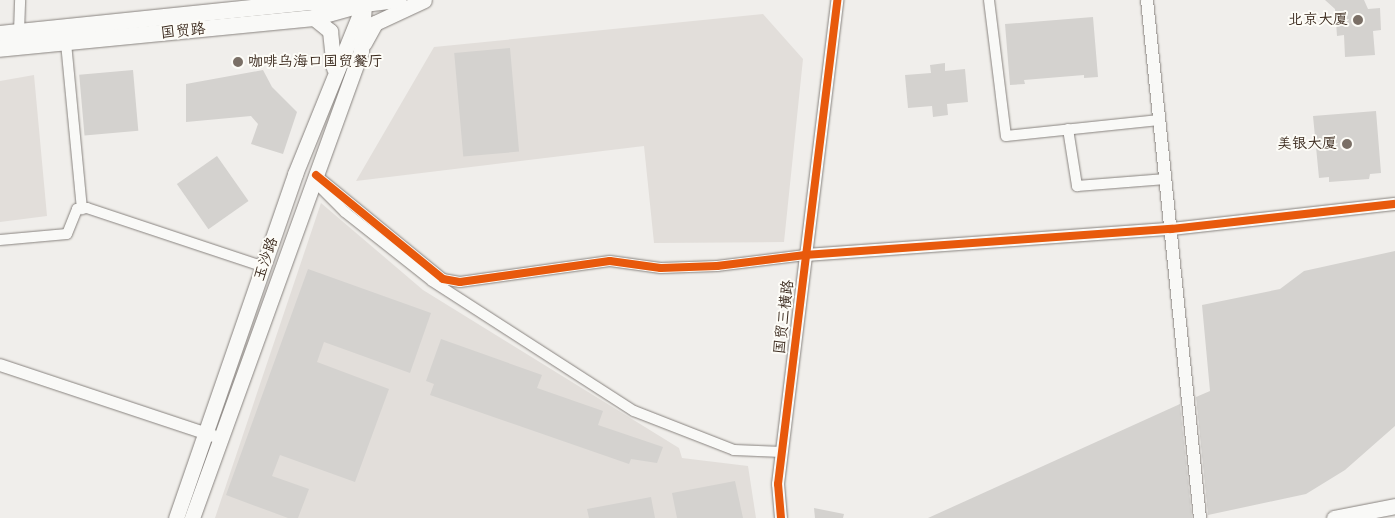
<!DOCTYPE html>
<meta charset="utf-8">
<style>
body{margin:0}
#map{position:relative;width:1395px;height:518px;overflow:hidden;background:#f0eeeb;font-family:"Balsamiq Sans","LXGW WenKai TC",sans-serif}
div>[style]{position:absolute}
.built>*{inset:0;background:#e2deda}
.building>*{inset:0;background:#d4d2cf;transform-origin:0 0}
.roads{filter:drop-shadow(0 0 1px #88837f) drop-shadow(0 0 1px #88837f)}
.minor>*{height:10px;margin:-5px;padding:0 5px;transform-origin:5px;border-radius:5px;background:#f9f9f7}
.tertiary>*{height:12px;margin:-6px;padding:0 6px;transform-origin:6px;border-radius:6px;background:#f9f9f7}
.secondary>*{height:15px;margin:-7.5px;padding:0 7.5px;transform-origin:7.5px;border-radius:7.5px;background:#f9f9f7}
.primary>*{height:16px;margin:-8px;padding:0 8px;transform-origin:8px;border-radius:8px;background:#f9f9f7}
.cycleway>*{height:8px;margin:-4px;padding:0 4px;transform-origin:4px;border-radius:4px;background:#e8590c}
.dots>*{width:14px;height:14px;translate:-50% -50%;box-sizing:border-box;border:2px solid #fdfcf7;border-radius:50%}
span{translate:-50% -50%;white-space:nowrap;text-align:center;line-height:1.15;-webkit-text-stroke:4px #fdfcf7;paint-order:stroke}
.poi-label{font-size:15px;color:#3b2a1e}
.right{translate:-100% -50%;text-align:right}
.left{translate:0 -50%;text-align:left}
.street-label{font-size:15px;color:#3b2a1e}
</style>
<div id="map">
<div class="built">
<div style="clip-path:polygon(763px 14px,803px 59px,784px 242px,654px 243px,644px 146px,356px 181px,434px 47px)"></div>
<div style="clip-path:polygon(34px 75px,47px 216px,0 222px,0 81px)"></div>
<div style="clip-path:polygon(321px 203px,423px 290px,679px 448px,682px 458px,748px 466px,756px 518px,215px 518px)"></div>
</div>
<div class="building">
<div style="clip-path:polygon(1325px 0,1364px 0,1368px 9px,1380px 8px,1381px 30px,1373px 31px,1375px 55px,1345px 57px,1344px 35px,1337px 36px,1335px 9px)"></div>
<div style="clip-path:polygon(1093px 17px,1098px 77px,1084px 78px,1084px 75px,1024px 80px,1025px 84px,1010px 85px,1005px 24px)"></div>
<div style="left:510px;top:48px;width:104px;height:56px;rotate:85deg"></div>
<div style="clip-path:polygon(945px 63px,945px 71px,965px 69px,968px 102px,947px 104px,948px 115px,933px 117px,932px 106px,908px 108px,905px 75px,931px 73px,930px 65px)"></div>
<div style="left:133px;top:70px;width:61px;height:54px;rotate:85deg"></div>
<div style="clip-path:polygon(263px 70px,272px 87px,297px 112px,283px 154px,251px 144px,258px 124px,251px 116px,186px 122px,186px 84px)"></div>
<div style="clip-path:polygon(1376px 111px,1381px 173px,1370px 174px,1369px 179px,1329px 182px,1329px 177px,1319px 178px,1313px 116px)"></div>
<div style="left:217px;top:156px;width:55px;height:49px;rotate:55deg"></div>
<div style="clip-path:polygon(1395px 251px,1395px 426px,1345px 470px,1306px 494px,1208px 515px,1196px 397px,1210px 391px,1202px 305px,1280px 289px,1304px 271px)"></div>
<div style="clip-path:polygon(308px 269px,431px 313px,410px 373px,324px 342px,317px 362px,389px 389px,355px 482px,280px 455px,272px 476px,309px 489px,298px 518px,288px 518px,226px 495px)"></div>
<div style="clip-path:polygon(441px 339px,542px 375px,537px 388px,603px 411px,598px 425px,663px 447px,657px 463px,631px 459px,629px 464px,430px 395px,434px 384px,426px 381px)"></div>
<div style="clip-path:polygon(1180px 404px,1192px 518px,928px 518px)"></div>
<div style="clip-path:polygon(735px 481px,743px 518px,677px 518px,672px 493px)"></div>
<div style="clip-path:polygon(651px 497px,655px 518px,589px 518px,587px 509px)"></div>
<div style="clip-path:polygon(814px 508px,844px 514px,843px 518px,815px 518px)"></div>
</div>
<div class="roads">
<div class="minor">
<div style="left:989px;top:0;width:137px;rotate:82.9deg"></div>
<div style="left:1006px;top:136px;width:154px;rotate:-6deg"></div>
<div style="left:19px;top:32px;width:32px;rotate:-88deg"></div>
<div style="left:66px;top:43px;width:167px;rotate:84.5deg"></div>
<div style="left:1068px;top:129px;width:58px;rotate:81deg"></div>
<div style="left:1077px;top:186px;width:89px;rotate:-4.5deg"></div>
<div style="left:316px;top:175px;width:164px;rotate:39.3deg"></div>
<div style="left:443px;top:279px;width:17px;rotate:10deg"></div>
<div style="left:460px;top:282px;width:151px;rotate:-8deg"></div>
<div style="left:610px;top:261px;width:51px;rotate:7.8deg"></div>
<div style="left:661px;top:268px;width:56px;rotate:-2deg"></div>
<div style="left:717px;top:266px;width:89px;rotate:-7.1deg"></div>
<div style="left:314px;top:181px;width:44px;rotate:45deg"></div>
<div style="left:345px;top:212px;width:111px;rotate:38.4deg"></div>
<div style="left:432px;top:281px;width:240px;rotate:32.8deg"></div>
<div style="left:634px;top:411px;width:107px;rotate:21.3deg"></div>
<div style="left:734px;top:450px;width:48px;rotate:2.4deg"></div>
<div style="left:0;top:240px;width:67px;rotate:-5.1deg"></div>
<div style="left:67px;top:234px;width:27px;rotate:-68deg"></div>
<div style="left:77px;top:209px;width:10px;rotate:-6deg"></div>
<div style="left:87px;top:208px;width:180px;rotate:18.4deg"></div>
</div>
<div class="tertiary">
<div style="left:1147px;top:0;width:521px;rotate:84.16deg"></div>
<div style="left:805px;top:255px;width:367px;rotate:-4.1deg"></div>
<div style="left:1171px;top:229px;width:225px;rotate:-6.4deg"></div>
<div style="left:0;top:365px;width:225px;rotate:18.4deg"></div>
<div style="left:781px;top:518px;width:34px;rotate:-95deg"></div>
<div style="left:778px;top:484px;width:488px;rotate:-83deg"></div>
</div>
<div class="secondary">
<div style="left:314px;top:18px;width:21px;rotate:39deg"></div>
<div style="left:330px;top:31px;width:37px;rotate:84deg"></div>
<div style="left:364px;top:43px;width:23px;rotate:-61deg"></div>
<div style="left:375px;top:23px;width:54px;rotate:-25.1deg"></div>
<div style="left:176px;top:518px;width:364px;rotate:-70.9deg"></div>
<div style="left:295px;top:174px;width:183px;rotate:-67.9deg"></div>
<div style="left:364px;top:4px;width:47px;rotate:93.7deg"></div>
<div style="left:361px;top:51px;width:497px;rotate:109.9deg"></div>
<div style="left:1334px;top:518px;width:62px;rotate:-11.1deg"></div>
</div>
<div class="primary">
<div style="left:364px;top:4px;width:35px;rotate:-7deg"></div>
<div style="left:0;top:34px;width:314px;rotate:-5.9deg"></div>
<div style="left:312px;top:2px;width:52px;rotate:2.2deg"></div>
<div style="left:364px;top:4px;width:52px;rotate:164.4deg"></div>
<div style="left:314px;top:18px;width:316px;rotate:174.4deg"></div>
</div>
</div>
<div class="cycleway">
<div style="left:316px;top:175px;width:164px;rotate:39.3deg"></div>
<div style="left:443px;top:279px;width:17px;rotate:10deg"></div>
<div style="left:460px;top:282px;width:151px;rotate:-8deg"></div>
<div style="left:610px;top:261px;width:51px;rotate:7.8deg"></div>
<div style="left:661px;top:268px;width:56px;rotate:-2deg"></div>
<div style="left:717px;top:266px;width:89px;rotate:-7.1deg"></div>
<div style="left:805px;top:255px;width:367px;rotate:-4.1deg"></div>
<div style="left:1171px;top:229px;width:225px;rotate:-6.4deg"></div>
<div style="left:781px;top:518px;width:34px;rotate:-95deg"></div>
<div style="left:778px;top:484px;width:488px;rotate:-83deg"></div>
</div>
<div class="dots">
<div style="left:1358px;top:20px;background:#7a6f66"></div>
<div style="left:238px;top:62px;background:#7a6f66"></div>
<div style="left:1347px;top:144px;background:#7a6f66"></div>
</div>
<div class="poi-label">
<span class="right" style="left:1348px;top:20px">北京大厦</span>
<span class="left" style="left:248px;top:62px">咖啡乌海口国贸餐厅</span>
<span class="right" style="left:1337px;top:144px">美银大厦</span>
</div>
<div class="street-label">
<span style="left:183px;top:31px;rotate:-6deg">国贸路</span>
<span style="left:266px;top:259px;rotate:-71deg">玉沙路</span>
<span style="left:784px;top:317px;rotate:-83deg">国贸三横路</span>
</div>
</div>
